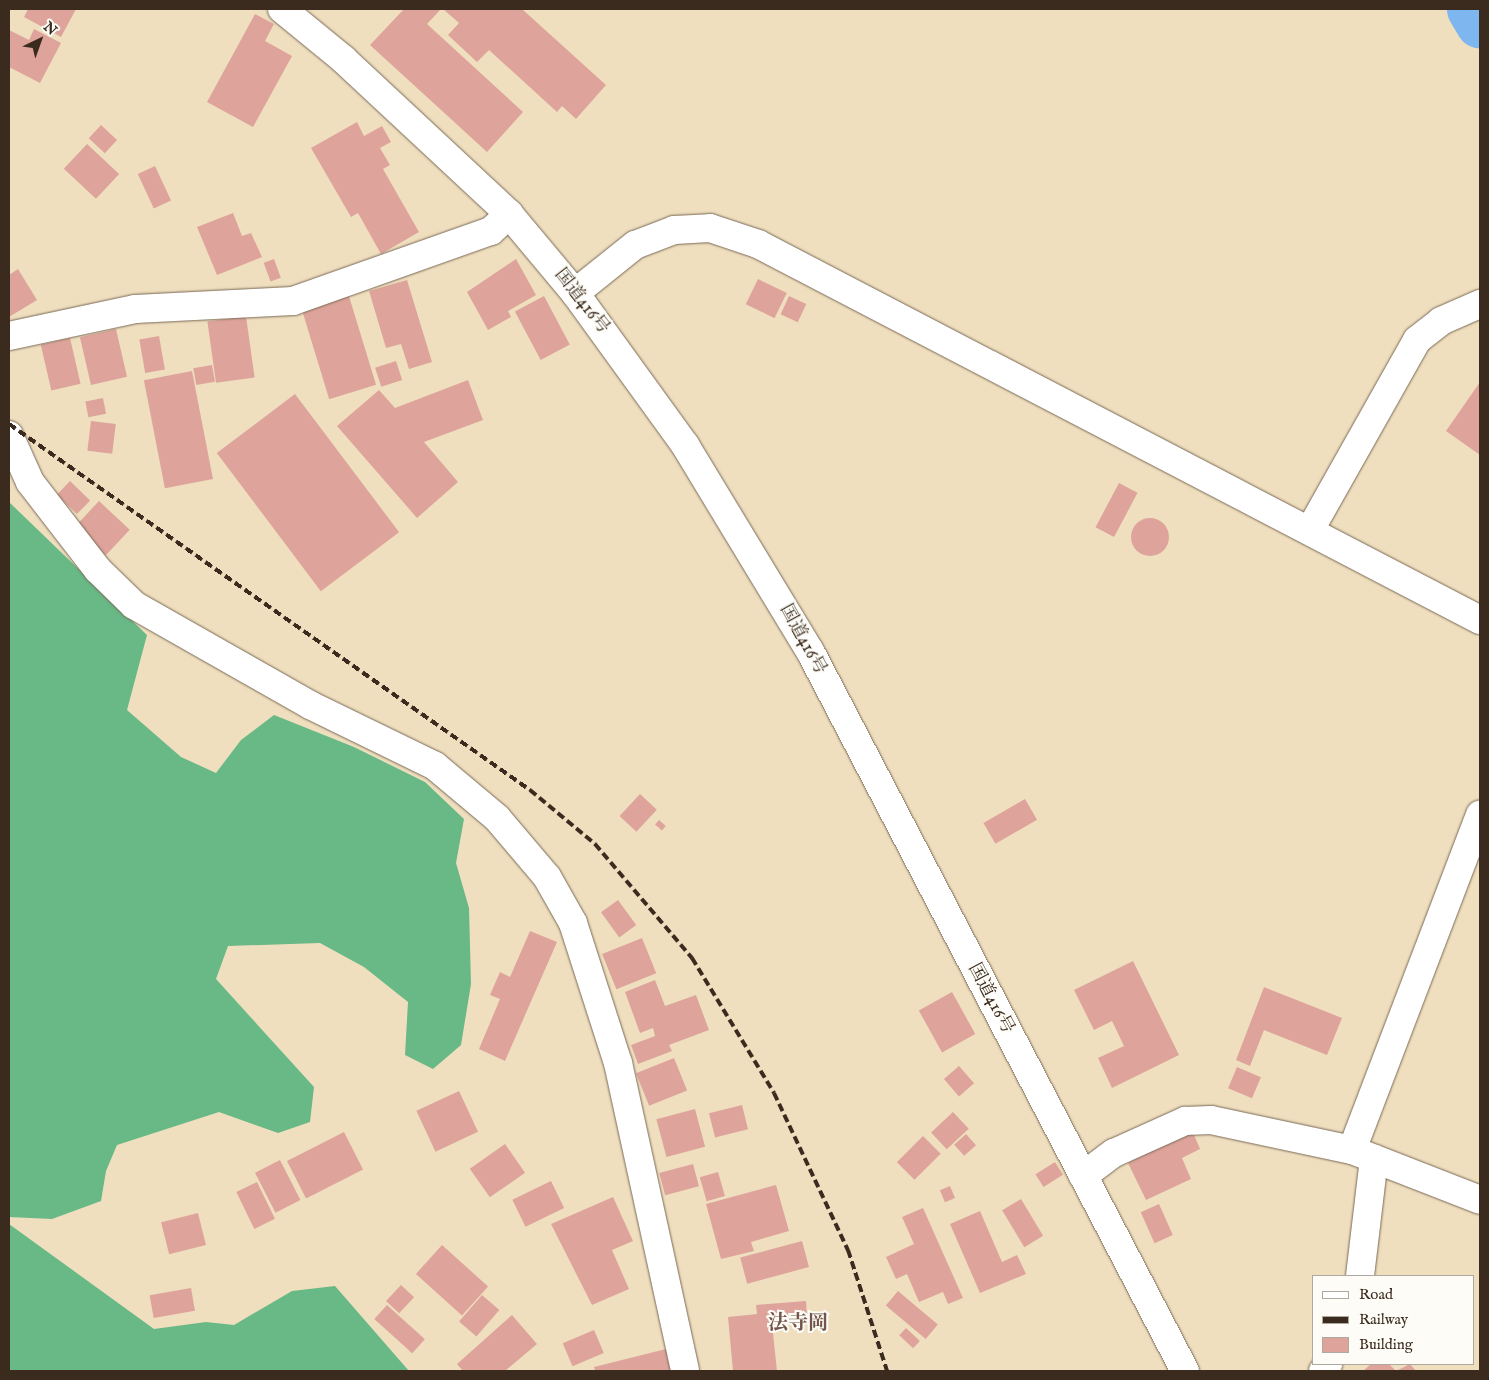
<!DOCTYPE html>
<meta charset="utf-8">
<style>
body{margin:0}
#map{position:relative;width:1489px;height:1380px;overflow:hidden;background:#efdfbf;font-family:"IM FELL English","Noto Serif JP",serif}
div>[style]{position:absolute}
.forest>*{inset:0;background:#68b985}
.river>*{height:49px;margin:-24.5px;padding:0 24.5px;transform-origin:24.5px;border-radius:24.5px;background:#7eb7ef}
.building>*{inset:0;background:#dea49b;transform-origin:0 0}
.round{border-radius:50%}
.roads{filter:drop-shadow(0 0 1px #7a6956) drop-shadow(0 0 1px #7a6956)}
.minor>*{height:28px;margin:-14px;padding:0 14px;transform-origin:14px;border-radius:14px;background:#fff}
.highway>*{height:28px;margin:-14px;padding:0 14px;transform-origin:14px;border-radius:14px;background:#fff}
.rail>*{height:4px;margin-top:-2px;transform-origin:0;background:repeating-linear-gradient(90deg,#3b2a1e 0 8px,transparent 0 12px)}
span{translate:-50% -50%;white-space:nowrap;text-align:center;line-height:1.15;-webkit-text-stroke:4px #fdfcf7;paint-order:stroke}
.street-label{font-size:18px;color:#3b2a1e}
.quarter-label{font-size:20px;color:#74554a;font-weight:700}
.frame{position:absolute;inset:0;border:10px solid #3b2a1e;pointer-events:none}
.legend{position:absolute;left:1312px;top:1275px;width:162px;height:90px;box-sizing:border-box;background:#fdfcf7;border:1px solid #afa8a0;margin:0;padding:6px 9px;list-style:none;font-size:15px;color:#3b2a1e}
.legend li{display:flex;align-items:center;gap:10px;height:25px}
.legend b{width:25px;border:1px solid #afa8a0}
.north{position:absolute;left:15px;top:15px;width:50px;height:50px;-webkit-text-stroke:4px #fdfcf7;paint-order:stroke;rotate:42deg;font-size:14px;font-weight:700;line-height:20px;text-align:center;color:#3b2a1e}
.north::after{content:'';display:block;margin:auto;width:18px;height:22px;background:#3b2a1e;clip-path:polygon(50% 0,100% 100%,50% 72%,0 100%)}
</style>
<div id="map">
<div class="forest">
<div style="clip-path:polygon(9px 502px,147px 635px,127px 710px,181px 757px,216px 773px,241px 740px,274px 715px,354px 747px,425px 782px,464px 819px,456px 863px,469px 908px,471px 984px,461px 1045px,433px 1069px,405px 1055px,408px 1002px,364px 967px,320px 943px,228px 946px,216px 979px,314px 1087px,310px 1122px,278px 1133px,219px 1112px,117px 1145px,106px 1171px,101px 1201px,52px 1219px,9px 1217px)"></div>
<div style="clip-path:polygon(9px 1224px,154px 1329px,206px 1322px,234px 1325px,292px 1291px,335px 1286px,409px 1371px,9px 1371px)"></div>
</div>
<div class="river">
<div style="left:1471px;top:9px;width:17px;rotate:59deg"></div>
</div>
<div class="building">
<div style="clip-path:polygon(28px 9px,76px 9px,61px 37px,24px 17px)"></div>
<div style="clip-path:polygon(404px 9px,441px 9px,427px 24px,523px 112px,487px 152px,370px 45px)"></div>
<div style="clip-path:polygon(443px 9px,522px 9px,606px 85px,576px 119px,562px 106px,557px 112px,489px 50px,477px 62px,448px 35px,459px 23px)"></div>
<div style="clip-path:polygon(255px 14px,274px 24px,265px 41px,292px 56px,253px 127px,207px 102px)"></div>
<div style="clip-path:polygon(34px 29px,61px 43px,40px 83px,9px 67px,9px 30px,29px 40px)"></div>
<div style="clip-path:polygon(357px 122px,364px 136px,382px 126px,391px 142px,380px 148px,390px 165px,383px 169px,419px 232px,381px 254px,358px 213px,351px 217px,311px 148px)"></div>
<div style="left:101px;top:125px;width:22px;height:18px;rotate:43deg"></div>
<div style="left:87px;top:144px;width:44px;height:34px;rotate:43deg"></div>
<div style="left:155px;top:166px;width:38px;height:19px;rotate:65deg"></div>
<div style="clip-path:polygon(233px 213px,242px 236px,251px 233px,262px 257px,217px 275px,197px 227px)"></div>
<div style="left:274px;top:259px;width:20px;height:11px;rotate:70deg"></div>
<div style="clip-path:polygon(516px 259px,536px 295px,508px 311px,511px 317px,488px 330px,467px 292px)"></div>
<div style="clip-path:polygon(18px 269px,37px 300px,9px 317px,9px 275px)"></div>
<div style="left:758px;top:279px;width:32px;height:28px;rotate:26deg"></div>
<div style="clip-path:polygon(407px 280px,432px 362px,409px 369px,401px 344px,386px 348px,369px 291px)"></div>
<div style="left:348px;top:293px;width:96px;height:49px;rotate:73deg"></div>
<div style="left:544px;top:296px;width:55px;height:33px;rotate:62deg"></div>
<div style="left:789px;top:296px;width:19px;height:20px;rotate:25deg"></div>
<div style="left:246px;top:316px;width:62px;height:39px;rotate:82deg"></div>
<div style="left:116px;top:329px;width:49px;height:37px;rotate:77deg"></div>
<div style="left:159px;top:336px;width:34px;height:20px;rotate:80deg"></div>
<div style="left:70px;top:338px;width:47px;height:30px;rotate:77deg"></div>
<div style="left:396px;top:361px;width:20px;height:22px;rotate:72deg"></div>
<div style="left:212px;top:365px;width:17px;height:19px;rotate:80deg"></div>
<div style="left:192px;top:371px;width:110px;height:49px;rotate:79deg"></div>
<div style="clip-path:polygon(468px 380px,483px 420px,424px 442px,458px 482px,417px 518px,337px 426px,379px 390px,395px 408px)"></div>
<div style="clip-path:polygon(1480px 382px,1480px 455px,1446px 431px)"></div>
<div style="left:295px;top:394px;width:173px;height:98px;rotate:53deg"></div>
<div style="left:103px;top:398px;width:16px;height:18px;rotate:79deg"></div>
<div style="left:91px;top:421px;width:25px;height:30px;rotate:7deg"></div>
<div style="left:70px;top:481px;width:28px;height:19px;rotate:44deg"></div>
<div style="left:1119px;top:483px;width:21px;height:50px;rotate:28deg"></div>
<div style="left:99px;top:501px;width:42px;height:35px;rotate:43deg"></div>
<div class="round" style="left:1131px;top:518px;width:38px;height:38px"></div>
<div style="left:640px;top:794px;width:23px;height:30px;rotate:43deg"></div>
<div style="left:1025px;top:799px;width:24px;height:48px;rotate:60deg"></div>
<div style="left:659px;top:820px;width:9px;height:6px;rotate:41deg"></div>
<div style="left:618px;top:900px;width:31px;height:21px;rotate:54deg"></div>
<div style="clip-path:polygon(530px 931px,557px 942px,505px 1061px,479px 1049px,500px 999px,490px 995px,500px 972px,510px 977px)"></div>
<div style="left:642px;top:938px;width:38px;height:43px;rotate:68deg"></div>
<div style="clip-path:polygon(1133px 961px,1179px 1055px,1112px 1088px,1098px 1058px,1124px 1046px,1112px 1021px,1094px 1030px,1074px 990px)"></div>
<div style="clip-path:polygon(655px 980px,665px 1006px,696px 995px,709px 1030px,669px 1045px,672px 1051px,638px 1064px,631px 1045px,655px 1036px,653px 1028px,640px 1033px,625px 992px)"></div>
<div style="clip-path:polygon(1264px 987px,1342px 1018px,1327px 1055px,1264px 1030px,1250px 1066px,1236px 1060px)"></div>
<div style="left:952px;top:992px;width:48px;height:38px;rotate:61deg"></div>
<div style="left:674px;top:1058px;width:35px;height:41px;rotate:68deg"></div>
<div style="left:959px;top:1066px;width:23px;height:20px;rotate:49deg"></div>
<div style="left:1237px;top:1067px;width:26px;height:23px;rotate:23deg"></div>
<div style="left:459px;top:1091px;width:45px;height:47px;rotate:65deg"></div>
<div style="left:742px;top:1105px;width:25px;height:34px;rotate:76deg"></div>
<div style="left:695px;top:1109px;width:39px;height:40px;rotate:75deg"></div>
<div style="left:953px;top:1112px;width:23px;height:30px;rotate:47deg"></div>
<div style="clip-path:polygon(1192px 1130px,1200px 1149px,1182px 1158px,1191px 1179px,1146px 1200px,1128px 1163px)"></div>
<div style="left:344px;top:1132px;width:42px;height:64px;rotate:63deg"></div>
<div style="left:966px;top:1134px;width:15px;height:16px;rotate:48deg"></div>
<div style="left:923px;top:1136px;width:25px;height:37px;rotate:45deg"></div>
<div style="left:505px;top:1144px;width:35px;height:43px;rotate:55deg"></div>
<div style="left:280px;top:1160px;width:45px;height:28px;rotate:63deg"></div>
<div style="left:1055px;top:1162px;width:15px;height:23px;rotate:58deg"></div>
<div style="left:693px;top:1164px;width:23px;height:35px;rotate:75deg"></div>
<div style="left:718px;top:1172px;width:25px;height:19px;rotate:74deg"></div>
<div style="left:551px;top:1181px;width:30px;height:43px;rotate:64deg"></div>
<div style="left:257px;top:1182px;width:41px;height:23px;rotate:64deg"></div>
<div style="clip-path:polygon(776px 1185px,789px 1231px,751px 1242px,754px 1251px,721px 1259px,706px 1204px)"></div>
<div style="left:950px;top:1186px;width:13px;height:11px;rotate:67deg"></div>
<div style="clip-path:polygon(613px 1197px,633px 1241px,612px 1250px,629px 1289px,592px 1305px,551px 1224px)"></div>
<div style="left:1021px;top:1199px;width:43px;height:22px;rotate:59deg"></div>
<div style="left:1159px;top:1204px;width:34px;height:20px;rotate:66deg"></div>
<div style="clip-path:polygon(923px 1208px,963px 1298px,948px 1304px,943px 1292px,919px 1302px,907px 1274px,896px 1279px,886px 1257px,914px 1244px,902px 1217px)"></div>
<div style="clip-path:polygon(980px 1211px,1002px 1262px,1017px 1255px,1026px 1274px,980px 1293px,950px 1224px)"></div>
<div style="left:198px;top:1213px;width:33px;height:38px;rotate:76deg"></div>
<div style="left:802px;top:1241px;width:27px;height:64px;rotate:75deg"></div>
<div style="left:442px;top:1245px;width:62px;height:39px;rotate:42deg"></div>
<div style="left:401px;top:1285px;width:18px;height:22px;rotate:43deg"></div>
<div style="left:191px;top:1288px;width:23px;height:42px;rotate:80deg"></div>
<div style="left:898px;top:1291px;width:52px;height:19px;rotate:40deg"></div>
<div style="left:482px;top:1295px;width:23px;height:35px;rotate:41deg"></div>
<div style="clip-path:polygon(806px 1301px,807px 1316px,772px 1324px,777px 1371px,733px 1371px,728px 1317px,757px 1314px,756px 1305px)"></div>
<div style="left:387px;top:1305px;width:51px;height:19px;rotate:42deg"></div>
<div style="clip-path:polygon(512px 1315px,537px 1344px,505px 1371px,463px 1371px,457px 1364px)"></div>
<div style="left:906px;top:1328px;width:19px;height:10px;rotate:43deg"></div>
<div style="left:594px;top:1330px;width:25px;height:34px;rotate:67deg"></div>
<div style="clip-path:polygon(666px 1349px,672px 1371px,595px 1371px,594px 1367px)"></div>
<div style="clip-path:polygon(1371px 1364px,1389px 1364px,1396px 1371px,1410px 1364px,1416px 1371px,1363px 1371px)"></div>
</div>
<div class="roads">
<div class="minor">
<div style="left:575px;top:293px;width:77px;rotate:-38.7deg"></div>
<div style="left:635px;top:245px;width:42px;rotate:-21deg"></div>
<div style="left:674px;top:230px;width:36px;rotate:-3deg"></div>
<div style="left:710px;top:228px;width:51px;rotate:18.4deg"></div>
<div style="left:758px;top:244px;width:814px;rotate:27.51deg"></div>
<div style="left:9px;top:336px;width:129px;rotate:-12.1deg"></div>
<div style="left:135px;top:309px;width:158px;rotate:-2.9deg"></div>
<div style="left:293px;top:301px;width:210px;rotate:-19.5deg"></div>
<div style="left:491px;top:231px;width:25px;rotate:-43deg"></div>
<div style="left:9px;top:435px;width:51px;rotate:65.9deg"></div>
<div style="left:30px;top:482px;width:111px;rotate:52.3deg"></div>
<div style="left:98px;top:570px;width:50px;rotate:44.2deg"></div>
<div style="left:134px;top:605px;width:202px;rotate:29.6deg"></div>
<div style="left:310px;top:705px;width:139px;rotate:26deg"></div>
<div style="left:435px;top:766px;width:81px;rotate:40deg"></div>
<div style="left:497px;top:818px;width:77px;rotate:49.7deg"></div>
<div style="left:547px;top:877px;width:53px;rotate:60.5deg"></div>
<div style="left:573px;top:923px;width:147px;rotate:72.2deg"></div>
<div style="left:618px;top:1063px;width:315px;rotate:77.7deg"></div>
<div style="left:1310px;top:530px;width:218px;rotate:-60.6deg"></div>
<div style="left:1417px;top:340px;width:31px;rotate:-38deg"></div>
<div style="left:1441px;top:321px;width:43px;rotate:-23.6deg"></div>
<div style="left:1352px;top:1150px;width:359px;rotate:-69.1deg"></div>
<div style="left:1083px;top:1176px;width:39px;rotate:-37deg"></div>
<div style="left:1114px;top:1153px;width:78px;rotate:-24.3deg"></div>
<div style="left:1185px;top:1121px;width:26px;rotate:-2deg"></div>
<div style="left:1211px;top:1120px;width:144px;rotate:12deg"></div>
<div style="left:1352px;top:1150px;width:137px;rotate:21.3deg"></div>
<div style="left:1360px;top:1276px;width:118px;rotate:-83.2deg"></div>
<div style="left:1323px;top:1371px;width:9px;rotate:-54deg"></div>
</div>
<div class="highway">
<div style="left:282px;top:9px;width:79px;rotate:39.3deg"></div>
<div style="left:343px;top:59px;width:227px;rotate:43deg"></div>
<div style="left:509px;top:214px;width:103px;rotate:50.1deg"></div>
<div style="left:575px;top:293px;width:188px;rotate:54.1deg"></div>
<div style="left:685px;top:445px;width:241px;rotate:58.8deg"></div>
<div style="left:810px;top:651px;width:812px;rotate:62.49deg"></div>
</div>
</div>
<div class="rail">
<div style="left:9px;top:424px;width:637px;rotate:35.09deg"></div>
<div style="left:530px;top:790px;width:85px;rotate:39.7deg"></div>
<div style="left:595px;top:844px;width:150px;rotate:49.6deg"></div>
<div style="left:692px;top:958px;width:158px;rotate:58.7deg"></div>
<div style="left:774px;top:1093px;width:174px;rotate:64.8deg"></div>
<div style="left:848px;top:1250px;width:127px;rotate:72.1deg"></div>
</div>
<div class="street-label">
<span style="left:581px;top:302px;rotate:52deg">国道416号</span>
<span style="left:802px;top:640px;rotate:61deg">国道416号</span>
<span style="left:990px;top:999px;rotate:62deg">国道416号</span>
</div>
<div class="quarter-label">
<span style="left:798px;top:1323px">法寺岡</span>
</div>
<div class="frame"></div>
<ul class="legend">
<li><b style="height:6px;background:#fff"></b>Road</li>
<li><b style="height:6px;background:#3b2a1e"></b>Railway</li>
<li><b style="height:14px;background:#dea49b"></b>Building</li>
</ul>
<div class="north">N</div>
</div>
